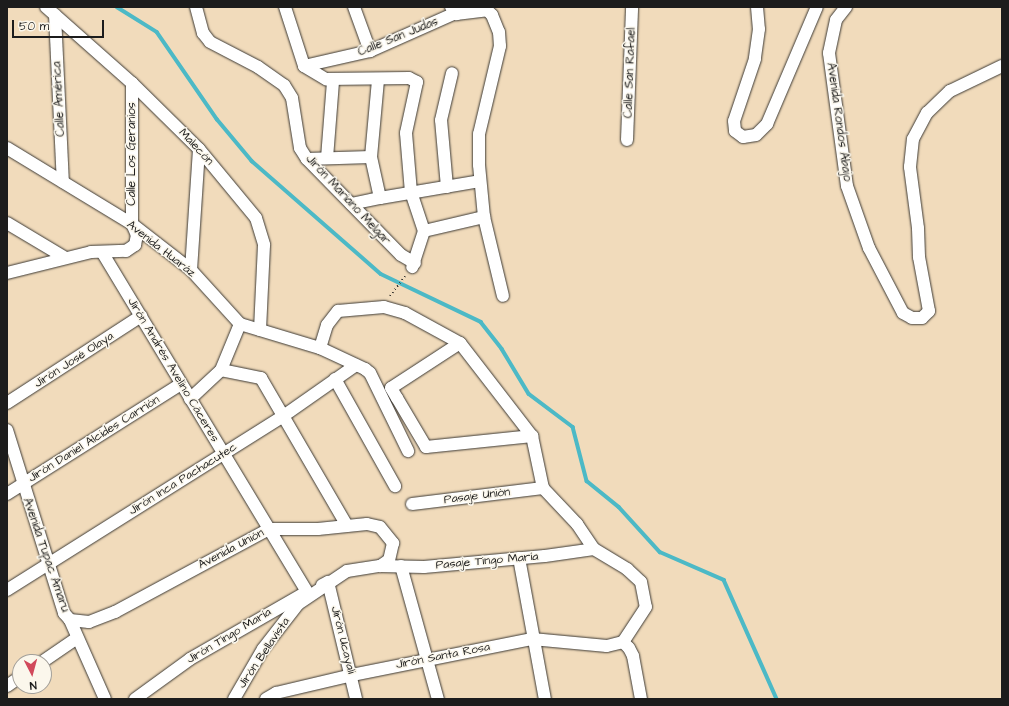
<!DOCTYPE html>
<meta charset="utf-8">
<style>
body{margin:0}
#map{position:relative;width:1009px;height:706px;overflow:hidden;background:#f1dbbb;font-family:"Architects Daughter",sans-serif}
div>[style]{position:absolute}
.stream>*{height:3.5px;margin:-1.75px;padding:0 1.75px;transform-origin:1.75px;border-radius:1.75px;background:#4cb9c6}
.path>*{height:2px;margin-top:-1px;transform-origin:0;background:repeating-linear-gradient(90deg,#3c3934 0 1px,transparent 0 4px)}
.roads{filter:drop-shadow(0 0 1px #3c3934) drop-shadow(0 0 1px #3c3934)}
.street>*{height:12px;margin:-6px;padding:0 6px;transform-origin:6px;border-radius:6px;background:#fff}
span{translate:-50% -50%;white-space:nowrap;text-align:center;line-height:1.15;-webkit-text-stroke:3px #fbf7ec;paint-order:stroke}
.street-label{font-size:12px;color:#1c1c1c}
.frame{position:absolute;inset:0;border:8px solid #1c1c1c;pointer-events:none}
.north{position:absolute;left:12px;top:654px;width:40px;height:40px;box-sizing:border-box;background:#fbf7ec;border:1px solid #a29f99;border-radius:50%;rotate:174deg;font-size:11px;font-weight:700;line-height:16px;text-align:center;color:#1c1c1c}
.north::after{content:'';display:block;margin:auto;width:14px;height:18px;background:#d1495b;clip-path:polygon(50% 0,100% 100%,50% 72%,0 100%)}
.scale{position:absolute;left:12px;top:20px;width:92px;height:18px;box-sizing:border-box;border:2px solid #1c1c1c;border-top:0;padding-left:5px;font-size:12px;line-height:14px;white-space:nowrap;color:#1c1c1c;-webkit-text-stroke:3px #fbf7ec;paint-order:stroke}
</style>
<div id="map">
<div class="stream">
<div style="left:117px;top:7px;width:47px;rotate:32deg"></div>
<div style="left:157px;top:32px;width:106px;rotate:55.4deg"></div>
<div style="left:217px;top:119px;width:55px;rotate:50.2deg"></div>
<div style="left:252px;top:161px;width:171px;rotate:41.2deg"></div>
<div style="left:381px;top:274px;width:111px;rotate:25.6deg"></div>
<div style="left:481px;top:322px;width:34px;rotate:52deg"></div>
<div style="left:502px;top:349px;width:52px;rotate:59deg"></div>
<div style="left:529px;top:394px;width:55px;rotate:36.9deg"></div>
<div style="left:573px;top:427px;width:56px;rotate:75.5deg"></div>
<div style="left:587px;top:481px;width:41px;rotate:39.1deg"></div>
<div style="left:619px;top:507px;width:61px;rotate:47.7deg"></div>
<div style="left:660px;top:552px;width:70px;rotate:23.6deg"></div>
<div style="left:724px;top:580px;width:130px;rotate:66deg"></div>
</div>
<div class="path">
<div style="left:390px;top:296px;width:25px;rotate:-53deg"></div>
</div>
<div class="roads">
<div class="street">
<div style="left:46px;top:7px;width:115px;rotate:41.5deg"></div>
<div style="left:132px;top:83px;width:94px;rotate:44.6deg"></div>
<div style="left:199px;top:149px;width:89px;rotate:50.4deg"></div>
<div style="left:256px;top:218px;width:28px;rotate:73deg"></div>
<div style="left:264px;top:245px;width:85px;rotate:92.7deg"></div>
<div style="left:196px;top:7px;width:27px;rotate:75deg"></div>
<div style="left:203px;top:33px;width:11px;rotate:52deg"></div>
<div style="left:210px;top:42px;width:54px;rotate:27.5deg"></div>
<div style="left:258px;top:67px;width:32px;rotate:35deg"></div>
<div style="left:284px;top:85px;width:15px;rotate:58deg"></div>
<div style="left:292px;top:98px;width:51px;rotate:80.9deg"></div>
<div style="left:300px;top:148px;width:13px;rotate:58deg"></div>
<div style="left:307px;top:159px;width:134px;rotate:45.6deg"></div>
<div style="left:401px;top:255px;width:16px;rotate:30deg"></div>
<div style="left:285px;top:7px;width:62px;rotate:72.1deg"></div>
<div style="left:304px;top:66px;width:26px;rotate:31deg"></div>
<div style="left:326px;top:79px;width:83px;rotate:-0.7deg"></div>
<div style="left:409px;top:78px;width:9px;rotate:27deg"></div>
<div style="left:417px;top:82px;width:52px;rotate:102.2deg"></div>
<div style="left:406px;top:133px;width:59px;rotate:85.2deg"></div>
<div style="left:411px;top:192px;width:41px;rotate:71.6deg"></div>
<div style="left:424px;top:231px;width:38px;rotate:108deg"></div>
<div style="left:354px;top:7px;width:47px;rotate:70deg"></div>
<div style="left:451px;top:7px;width:9px;rotate:54deg"></div>
<div style="left:456px;top:14px;width:31px;rotate:-7deg"></div>
<div style="left:487px;top:10px;width:7px;rotate:45deg"></div>
<div style="left:492px;top:15px;width:18px;rotate:68deg"></div>
<div style="left:499px;top:32px;width:14px;rotate:86deg"></div>
<div style="left:500px;top:46px;width:90px;rotate:103.4deg"></div>
<div style="left:479px;top:134px;width:31px;rotate:90deg"></div>
<div style="left:479px;top:165px;width:52px;rotate:84.5deg"></div>
<div style="left:484px;top:217px;width:81px;rotate:76.5deg"></div>
<div style="left:757px;top:7px;width:22px;rotate:85deg"></div>
<div style="left:759px;top:29px;width:30px;rotate:98deg"></div>
<div style="left:755px;top:59px;width:65px;rotate:108.7deg"></div>
<div style="left:734px;top:121px;width:10px;rotate:84deg"></div>
<div style="left:735px;top:131px;width:10px;rotate:37deg"></div>
<div style="left:743px;top:137px;width:13px;rotate:-9deg"></div>
<div style="left:756px;top:135px;width:16px;rotate:-45deg"></div>
<div style="left:767px;top:124px;width:127px;rotate:-66.9deg"></div>
<div style="left:846px;top:7px;width:16px;rotate:128deg"></div>
<div style="left:836px;top:20px;width:34px;rotate:102deg"></div>
<div style="left:829px;top:53px;width:134px;rotate:82.3deg"></div>
<div style="left:847px;top:186px;width:66px;rotate:70.5deg"></div>
<div style="left:869px;top:248px;width:73px;rotate:62.4deg"></div>
<div style="left:903px;top:313px;width:10px;rotate:29deg"></div>
<div style="left:912px;top:318px;width:10px"></div>
<div style="left:922px;top:318px;width:10px;rotate:-45deg"></div>
<div style="left:929px;top:311px;width:55px;rotate:-100.5deg"></div>
<div style="left:919px;top:257px;width:29px;rotate:-92deg"></div>
<div style="left:918px;top:228px;width:62px;rotate:-97.5deg"></div>
<div style="left:910px;top:167px;width:28px;rotate:-84deg"></div>
<div style="left:913px;top:139px;width:30px;rotate:-62deg"></div>
<div style="left:927px;top:113px;width:32px;rotate:-44deg"></div>
<div style="left:950px;top:91px;width:58px;rotate:-25.7deg"></div>
<div style="left:55px;top:15px;width:167px;rotate:87.3deg"></div>
<div style="left:304px;top:66px;width:68px;rotate:-12.8deg"></div>
<div style="left:370px;top:51px;width:101px;rotate:-24deg"></div>
<div style="left:627px;top:140px;width:133px;rotate:-87.8deg"></div>
<div style="left:7px;top:148px;width:146px;rotate:31.3deg"></div>
<div style="left:132px;top:224px;width:75px;rotate:37.9deg"></div>
<div style="left:191px;top:270px;width:73px;rotate:47.8deg"></div>
<div style="left:240px;top:324px;width:84px;rotate:16.7deg"></div>
<div style="left:320px;top:348px;width:50px;rotate:25deg"></div>
<div style="left:365px;top:369px;width:6px;rotate:39deg"></div>
<div style="left:370px;top:373px;width:87px;rotate:64deg"></div>
<div style="left:371px;top:157px;width:77px;rotate:-84.8deg"></div>
<div style="left:327px;top:158px;width:77px;rotate:-85.5deg"></div>
<div style="left:307px;top:159px;width:64px;rotate:-1.8deg"></div>
<div style="left:371px;top:157px;width:42px;rotate:77.6deg"></div>
<div style="left:380px;top:198px;width:101px;rotate:-9.6deg"></div>
<div style="left:447px;top:187px;width:67px;rotate:-95.1deg"></div>
<div style="left:441px;top:120px;width:48px;rotate:-76.8deg"></div>
<div style="left:351px;top:204px;width:30px;rotate:-12deg"></div>
<div style="left:7px;top:223px;width:66px;rotate:30.8deg"></div>
<div style="left:424px;top:231px;width:62px;rotate:-13.1deg"></div>
<div style="left:102px;top:252px;width:397px;rotate:58.9deg"></div>
<div style="left:191px;top:270px;width:121px;rotate:-86.2deg"></div>
<div style="left:7px;top:273px;width:87px;rotate:-14deg"></div>
<div style="left:91px;top:252px;width:35px;rotate:-2deg"></div>
<div style="left:126px;top:251px;width:11px;rotate:-34deg"></div>
<div style="left:135px;top:245px;width:10px;rotate:-79deg"></div>
<div style="left:137px;top:235px;width:12px;rotate:-114deg"></div>
<div style="left:132px;top:224px;width:141px;rotate:-90deg"></div>
<div style="left:460px;top:343px;width:118px;rotate:52.3deg"></div>
<div style="left:320px;top:348px;width:24px;rotate:-73deg"></div>
<div style="left:327px;top:325px;width:18px;rotate:-52deg"></div>
<div style="left:338px;top:311px;width:46px;rotate:-5deg"></div>
<div style="left:384px;top:307px;width:22px;rotate:16deg"></div>
<div style="left:405px;top:313px;width:63px;rotate:28.6deg"></div>
<div style="left:460px;top:343px;width:82px;rotate:146.9deg"></div>
<div style="left:391px;top:388px;width:12px;rotate:59deg"></div>
<div style="left:397px;top:398px;width:57px;rotate:59.4deg"></div>
<div style="left:426px;top:447px;width:107px;rotate:-5.9deg"></div>
<div style="left:532px;top:436px;width:53px;rotate:78.1deg"></div>
<div style="left:543px;top:488px;width:50px;rotate:46.6deg"></div>
<div style="left:577px;top:524px;width:30px;rotate:56deg"></div>
<div style="left:594px;top:549px;width:39px;rotate:31deg"></div>
<div style="left:627px;top:569px;width:19px;rotate:43deg"></div>
<div style="left:641px;top:582px;width:25px;rotate:79deg"></div>
<div style="left:646px;top:607px;width:42px;rotate:123.3deg"></div>
<div style="left:221px;top:370px;width:41px;rotate:11.3deg"></div>
<div style="left:261px;top:378px;width:171px;rotate:59.8deg"></div>
<div style="left:335px;top:379px;width:123px;rotate:60.7deg"></div>
<div style="left:190px;top:399px;width:42px;rotate:-43.1deg"></div>
<div style="left:221px;top:370px;width:50px;rotate:-67.6deg"></div>
<div style="left:7px;top:403px;width:160px;rotate:-33deg"></div>
<div style="left:7px;top:430px;width:192px;rotate:72.7deg"></div>
<div style="left:64px;top:613px;width:9px;rotate:49deg"></div>
<div style="left:70px;top:620px;width:86px;rotate:66.1deg"></div>
<div style="left:7px;top:494px;width:206px;rotate:-32.3deg"></div>
<div style="left:412px;top:504px;width:132px;rotate:-7deg"></div>
<div style="left:519px;top:558px;width:143px;rotate:79.6deg"></div>
<div style="left:401px;top:566px;width:138px;rotate:74.5deg"></div>
<div style="left:322px;top:585px;width:7px;rotate:-27deg"></div>
<div style="left:328px;top:582px;width:120px;rotate:76.5deg"></div>
<div style="left:7px;top:590px;width:325px;rotate:-32.2deg"></div>
<div style="left:282px;top:417px;width:90px;rotate:-35.1deg"></div>
<div style="left:70px;top:620px;width:19px;rotate:6deg"></div>
<div style="left:89px;top:622px;width:28px;rotate:-21deg"></div>
<div style="left:115px;top:612px;width:175px;rotate:-28.3deg"></div>
<div style="left:269px;top:529px;width:49px"></div>
<div style="left:318px;top:529px;width:49px;rotate:-5.8deg"></div>
<div style="left:367px;top:524px;width:13px;rotate:13deg"></div>
<div style="left:380px;top:527px;width:21px;rotate:51deg"></div>
<div style="left:393px;top:543px;width:17px;rotate:103deg"></div>
<div style="left:389px;top:560px;width:11px;rotate:146deg"></div>
<div style="left:623px;top:642px;width:8px;rotate:45deg"></div>
<div style="left:629px;top:648px;width:9px;rotate:63deg"></div>
<div style="left:633px;top:656px;width:44px;rotate:79.5deg"></div>
<div style="left:42px;top:662px;width:42px;rotate:-34.4deg"></div>
<div style="left:7px;top:686px;width:16px;rotate:-35deg"></div>
<div style="left:135px;top:699px;width:68px;rotate:-36deg"></div>
<div style="left:190px;top:659px;width:133px;rotate:-29.9deg"></div>
<div style="left:234px;top:699px;width:58px;rotate:-59.9deg"></div>
<div style="left:263px;top:649px;width:57px;rotate:-52.1deg"></div>
<div style="left:298px;top:604px;width:59px;rotate:-34deg"></div>
<div style="left:347px;top:571px;width:33px;rotate:-9deg"></div>
<div style="left:380px;top:566px;width:44px;rotate:1.3deg"></div>
<div style="left:424px;top:567px;width:121px;rotate:-5.2deg"></div>
<div style="left:545px;top:556px;width:49px;rotate:-8.1deg"></div>
<div style="left:266px;top:699px;width:12px;rotate:-31deg"></div>
<div style="left:276px;top:693px;width:78px;rotate:-13.3deg"></div>
<div style="left:352px;top:675px;width:184px;rotate:-11.3deg"></div>
<div style="left:532px;top:639px;width:75px;rotate:5.3deg"></div>
<div style="left:607px;top:646px;width:16px;rotate:-14deg"></div>
</div>
</div>
<div class="street-label">
<span style="left:398px;top:37px;rotate:-22deg">Calle San Judas</span>
<span style="left:630px;top:73px;rotate:-88deg">Calle San Rafael</span>
<span style="left:59px;top:99px;rotate:-93deg">Calle América</span>
<span style="left:839px;top:122px;rotate:82deg">Avenida Rondos Abajo</span>
<span style="left:196px;top:147px;rotate:47deg">Malecón</span>
<span style="left:132px;top:154px;rotate:-90deg">Calle Los Geranios</span>
<span style="left:348px;top:200px;rotate:47deg">Jirón Mariano Melgar</span>
<span style="left:161px;top:249px;rotate:38deg">Avenida Huaráz</span>
<span style="left:74px;top:360px;rotate:-33deg">Jirón José Olaya</span>
<span style="left:173px;top:370px;rotate:59deg">Jirón Andrés Avelino Cáceres</span>
<span style="left:94px;top:439px;rotate:-32deg">Jirón Daniel Alcides Carrión</span>
<span style="left:183px;top:479px;rotate:-32deg">Jirón Inca Pachacutec</span>
<span style="left:477px;top:496px;rotate:-7deg">Pasaje Unión</span>
<span style="left:231px;top:549px;rotate:-28deg">Avenida Unión</span>
<span style="left:46px;top:555px;rotate:71deg">Avenida Tupac Amaru</span>
<span style="left:487px;top:561px;rotate:-5deg">Pasaje Tingo María</span>
<span style="left:229px;top:636px;rotate:-31deg">Jirón Tingo María</span>
<span style="left:343px;top:640px;rotate:76deg">Jirón Ucayali</span>
<span style="left:264px;top:653px;rotate:-56deg">Jirón Bellavista</span>
<span style="left:443px;top:656px;rotate:-11deg">Jirón Santa Rosa</span>
</div>
<div class="frame"></div>
<div class="north">N</div>
<div class="scale">50 m</div>
</div>
